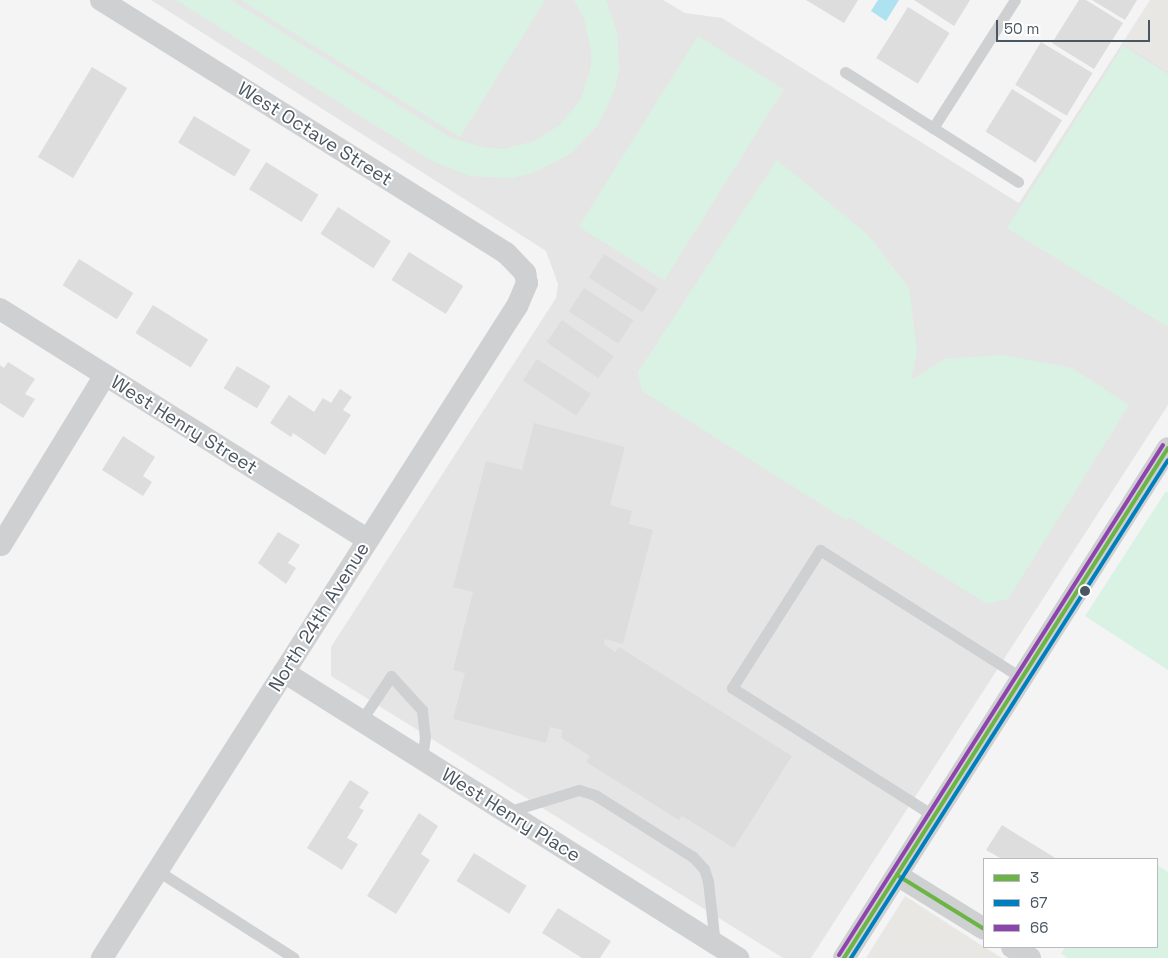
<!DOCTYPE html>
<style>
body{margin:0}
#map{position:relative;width:1168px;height:958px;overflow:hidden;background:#f4f4f4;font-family:"Space Grotesk",sans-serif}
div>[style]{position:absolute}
.commercial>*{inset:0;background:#e8e7e3}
.education>*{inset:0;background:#e6e5e6}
.green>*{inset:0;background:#d9f2e3;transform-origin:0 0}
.water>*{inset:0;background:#aee2f0}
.building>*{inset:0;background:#ddddde;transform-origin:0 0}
.service>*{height:11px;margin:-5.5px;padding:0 5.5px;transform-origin:5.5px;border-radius:5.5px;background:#ced0d2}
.minor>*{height:22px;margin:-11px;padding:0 11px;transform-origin:11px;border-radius:11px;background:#ced0d2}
.bus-1>*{height:4px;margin:-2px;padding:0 2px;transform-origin:2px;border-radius:2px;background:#6db447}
.bus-2>*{height:4px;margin:-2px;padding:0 2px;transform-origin:2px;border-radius:2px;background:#007fbe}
.bus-3>*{height:4px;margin:-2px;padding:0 2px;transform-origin:2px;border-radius:2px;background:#8e44ad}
.dots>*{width:14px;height:14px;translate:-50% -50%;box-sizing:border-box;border:2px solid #fff;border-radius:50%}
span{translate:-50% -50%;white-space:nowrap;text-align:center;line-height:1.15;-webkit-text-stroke:4px #fff;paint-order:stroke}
.street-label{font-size:19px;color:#4a5661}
.legend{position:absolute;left:983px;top:858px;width:175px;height:90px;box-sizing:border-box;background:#fff;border:1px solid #b7bbc0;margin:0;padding:6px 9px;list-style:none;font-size:15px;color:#4a5661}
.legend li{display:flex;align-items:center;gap:10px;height:25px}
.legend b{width:25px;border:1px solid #b7bbc0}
.scale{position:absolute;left:996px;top:20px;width:154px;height:22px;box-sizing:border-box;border:2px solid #4a5661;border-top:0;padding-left:6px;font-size:15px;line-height:18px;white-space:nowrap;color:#4a5661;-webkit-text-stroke:4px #fff;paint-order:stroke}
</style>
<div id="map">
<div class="commercial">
<div style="clip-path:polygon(1150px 0,1168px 0,1168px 71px,1123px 42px)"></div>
<div style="clip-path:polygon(905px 896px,984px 947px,1002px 958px,866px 958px)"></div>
</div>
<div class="education">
<div style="clip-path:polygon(151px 0,663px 0,685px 13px,722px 18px,1019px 203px,1123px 42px,1168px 71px,1168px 405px,811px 958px,783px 958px,331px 676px,331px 647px,556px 298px,558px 284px,546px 251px)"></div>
</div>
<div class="green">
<div style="clip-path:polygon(176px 0,231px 0,451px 138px,486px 148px,504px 149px,535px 141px,561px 124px,581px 99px,591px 67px,591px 51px,584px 18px,574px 0,606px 0,617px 33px,619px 70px,615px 88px,599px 124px,570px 154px,533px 173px,512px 178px,470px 176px,432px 161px)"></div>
<div style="clip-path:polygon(241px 0,545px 0,460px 137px)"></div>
<div style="left:698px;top:36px;width:101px;height:225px;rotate:32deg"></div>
<div style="clip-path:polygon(1123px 46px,1168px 74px,1168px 327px,1007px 228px)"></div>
<div style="clip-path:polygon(777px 160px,867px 234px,909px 288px,917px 352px,911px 380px,945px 359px,1003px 355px,1072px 368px,1129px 405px,1008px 599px,987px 604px,849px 517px,846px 520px,642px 391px,638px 372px)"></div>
<div style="clip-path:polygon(1166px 491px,1168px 493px,1168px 670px,1085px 616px)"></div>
<div style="clip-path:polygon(1157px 865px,1168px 872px,1168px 958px,1068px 958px,1061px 954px,1065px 947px,1157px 947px)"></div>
</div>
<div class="water">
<div style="clip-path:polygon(878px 0,899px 0,886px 21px,871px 11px)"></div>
</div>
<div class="building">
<div style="clip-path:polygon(806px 0,858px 0,844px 23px)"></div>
<div style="clip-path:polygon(914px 0,970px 0,954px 26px)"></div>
<div style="clip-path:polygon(1079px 0,1086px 0,1123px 23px,1094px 69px,1052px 43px)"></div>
<div style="clip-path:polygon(1092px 0,1137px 0,1125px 20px)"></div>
<div style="left:908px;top:7px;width:49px;height:60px;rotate:32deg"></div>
<div style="left:1041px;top:42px;width:60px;height:50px;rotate:31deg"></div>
<div style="left:92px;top:67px;width:41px;height:105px;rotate:31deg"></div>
<div style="left:1012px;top:89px;width:59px;height:50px;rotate:32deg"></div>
<div style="left:194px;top:116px;width:66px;height:31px;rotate:31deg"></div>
<div style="left:266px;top:162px;width:62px;height:32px;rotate:32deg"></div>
<div style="left:338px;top:207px;width:63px;height:32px;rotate:33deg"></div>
<div style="left:409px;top:252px;width:64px;height:33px;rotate:32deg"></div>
<div style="left:604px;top:254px;width:64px;height:28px;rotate:33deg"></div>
<div style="left:79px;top:259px;width:64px;height:31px;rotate:32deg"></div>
<div style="left:584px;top:288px;width:59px;height:28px;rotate:33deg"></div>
<div style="left:153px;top:305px;width:65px;height:33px;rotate:32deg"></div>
<div style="left:562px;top:320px;width:63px;height:27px;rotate:35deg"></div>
<div style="left:537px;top:359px;width:64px;height:26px;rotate:33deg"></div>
<div style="clip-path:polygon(8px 362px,35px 379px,25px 394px,35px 399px,23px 418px,0 403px,0 365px,4px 368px)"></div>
<div style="left:237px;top:366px;width:39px;height:26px;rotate:31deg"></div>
<div style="clip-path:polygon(340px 389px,352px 397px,343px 410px,351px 415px,325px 455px,293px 433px,291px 437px,270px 423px,289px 395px,314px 412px,323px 398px,331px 403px)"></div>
<div style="clip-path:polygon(534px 423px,625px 447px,610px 505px,632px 511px,629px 524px,653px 530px,623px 644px,605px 639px,604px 644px,615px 652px,619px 647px,792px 756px,734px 848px,682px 816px,679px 820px,586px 762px,590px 756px,561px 738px,563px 730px,550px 727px,546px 743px,453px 719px,465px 673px,453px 670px,473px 592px,453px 587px,486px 461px,522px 470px)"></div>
<div style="clip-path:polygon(123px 436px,155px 457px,143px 476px,152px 482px,143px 496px,102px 470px)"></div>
<div style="clip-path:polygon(278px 532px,300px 545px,288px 563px,296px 568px,286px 584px,258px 563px)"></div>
<div style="clip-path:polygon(350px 780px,369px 792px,359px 808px,364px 810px,347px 838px,358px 844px,342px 870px,307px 848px)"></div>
<div style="clip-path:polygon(419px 813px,438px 826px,421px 854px,430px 860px,396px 914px,367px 896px)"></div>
<div style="clip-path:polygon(1002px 825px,1057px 859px,1002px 859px,986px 850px)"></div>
<div style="left:474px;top:853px;width:62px;height:33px;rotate:32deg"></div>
<div style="clip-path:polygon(558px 908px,611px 941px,600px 958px,582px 958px,542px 933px)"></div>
</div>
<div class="service">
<div style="left:845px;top:72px;width:205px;rotate:32.4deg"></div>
<div style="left:933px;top:128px;width:152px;rotate:-57.4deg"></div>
<div style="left:361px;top:721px;width:54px;rotate:-56.3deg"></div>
<div style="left:391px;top:676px;width:46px;rotate:47.6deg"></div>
<div style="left:422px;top:710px;width:27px;rotate:84deg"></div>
<div style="left:425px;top:737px;width:22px;rotate:98deg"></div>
<div style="left:507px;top:812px;width:75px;rotate:-17deg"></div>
<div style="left:579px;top:790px;width:17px;rotate:17deg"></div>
<div style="left:595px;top:795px;width:116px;rotate:32.3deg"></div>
<div style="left:693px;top:857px;width:16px;rotate:47deg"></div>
<div style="left:704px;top:869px;width:13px;rotate:72deg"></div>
<div style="left:708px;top:881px;width:63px;rotate:83.7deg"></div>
<div style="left:934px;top:816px;width:239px;rotate:-147.6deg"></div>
<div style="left:732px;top:688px;width:164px;rotate:-57.5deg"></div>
<div style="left:820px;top:550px;width:239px;rotate:32.4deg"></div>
<div style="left:158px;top:871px;width:161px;rotate:32.6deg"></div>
</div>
<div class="minor">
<div style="left:101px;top:0;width:478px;rotate:32deg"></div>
<div style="left:506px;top:253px;width:28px;rotate:46deg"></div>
<div style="left:525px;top:273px;width:10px;rotate:79deg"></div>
<div style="left:527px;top:283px;width:25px;rotate:113deg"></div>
<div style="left:517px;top:306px;width:773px;rotate:122.48deg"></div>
<div style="left:0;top:309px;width:434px;rotate:32.1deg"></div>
<div style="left:1px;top:545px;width:199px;rotate:-58.5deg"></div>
<div style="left:284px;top:672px;width:537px;rotate:32.21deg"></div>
<div style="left:897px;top:875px;width:102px;rotate:31.8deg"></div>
<div style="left:1012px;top:947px;width:21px;rotate:31deg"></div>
<div style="left:844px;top:958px;width:604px;rotate:-57.57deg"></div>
</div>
<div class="bus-1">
<div style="left:897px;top:875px;width:102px;rotate:31.8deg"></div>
<div style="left:844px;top:958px;width:604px;rotate:-57.57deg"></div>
</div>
<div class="bus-2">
<div style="left:851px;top:958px;width:590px;rotate:-57.52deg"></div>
</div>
<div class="bus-3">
<div style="left:839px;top:955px;width:604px;rotate:-57.57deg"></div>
</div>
<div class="dots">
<div style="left:1085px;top:591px;background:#4a5661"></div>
</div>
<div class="street-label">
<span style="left:315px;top:134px;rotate:32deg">West Octave Street</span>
<span style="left:184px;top:425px;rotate:32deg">West Henry Street</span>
<span style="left:319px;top:617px;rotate:-58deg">North 24th Avenue</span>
<span style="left:511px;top:815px;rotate:32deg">West Henry Place</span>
</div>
<ul class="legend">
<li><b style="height:6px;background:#6db447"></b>3</li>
<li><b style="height:6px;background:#007fbe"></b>67</li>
<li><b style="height:6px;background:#8e44ad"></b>66</li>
</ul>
<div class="scale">50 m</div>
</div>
